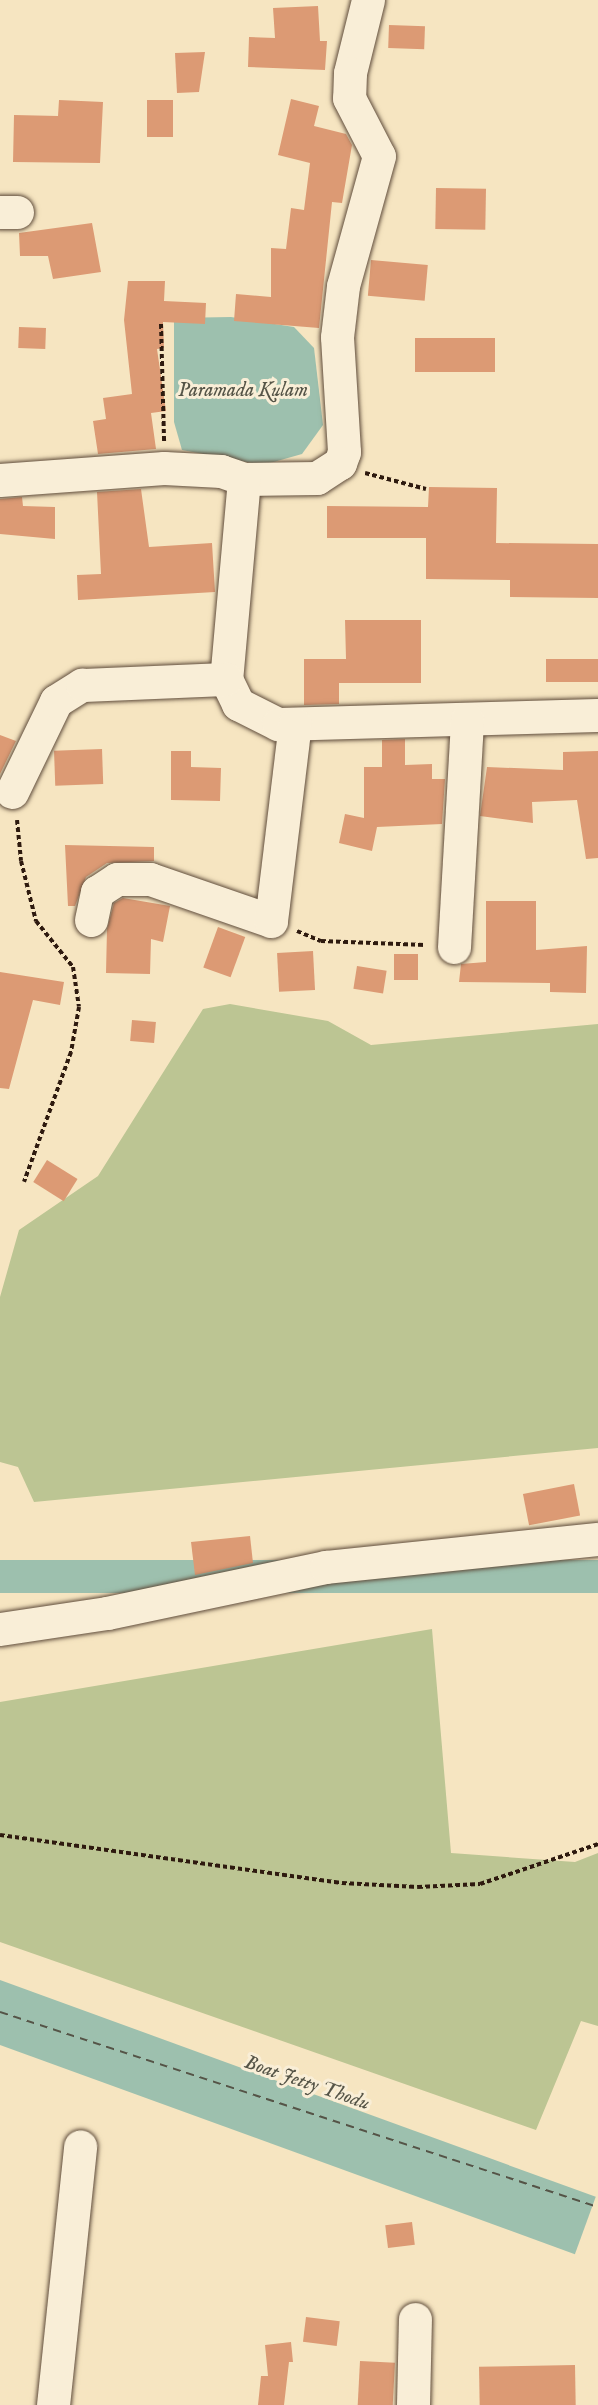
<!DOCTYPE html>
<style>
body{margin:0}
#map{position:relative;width:598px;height:2405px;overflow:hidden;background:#f6e5c1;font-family:"IM FELL English",serif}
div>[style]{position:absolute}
.green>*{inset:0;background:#bcc593}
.water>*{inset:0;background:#9dc0ae;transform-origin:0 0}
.ferry>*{height:1.5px;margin-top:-0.75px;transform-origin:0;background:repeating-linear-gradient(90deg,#555447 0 8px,transparent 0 14px)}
.building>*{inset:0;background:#dc9a74;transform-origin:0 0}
.path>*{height:4px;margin-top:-2px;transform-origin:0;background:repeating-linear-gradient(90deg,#2e1a0f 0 4.5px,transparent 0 7.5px)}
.roads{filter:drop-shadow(0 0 2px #604d3c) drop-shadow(0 0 2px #604d3c)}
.minor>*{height:33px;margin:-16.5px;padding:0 16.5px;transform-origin:16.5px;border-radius:16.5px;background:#f9eed7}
span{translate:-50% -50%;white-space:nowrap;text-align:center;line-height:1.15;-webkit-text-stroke:6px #f9eed7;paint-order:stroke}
.water-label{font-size:20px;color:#555447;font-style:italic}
</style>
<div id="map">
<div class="green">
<div style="clip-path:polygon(230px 1004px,328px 1021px,371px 1045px,598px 1024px,598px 1448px,34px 1502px,18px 1467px,0 1462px,0 1297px,19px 1230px,98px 1176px,203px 1009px)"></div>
<div style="clip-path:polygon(432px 1629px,451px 1853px,575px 1862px,598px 1853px,598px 2026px,581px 2021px,536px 2130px,0 1942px,0 1702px)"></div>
</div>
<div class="water">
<div style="clip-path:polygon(231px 317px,294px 327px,314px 348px,323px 425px,302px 454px,263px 465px,182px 450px,174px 422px,174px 318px)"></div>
<div style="left:598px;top:1560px;width:33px;height:604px;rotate:90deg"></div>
<div style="left:0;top:1980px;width:634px;height:61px;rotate:20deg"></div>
</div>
<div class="ferry">
<div style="left:0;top:2012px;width:629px;rotate:18.06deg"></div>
</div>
<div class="building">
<div style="clip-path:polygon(318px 6px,320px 41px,327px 41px,325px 70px,248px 67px,249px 37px,275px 38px,273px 8px)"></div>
<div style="left:389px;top:25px;width:36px;height:23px;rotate:2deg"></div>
<div style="clip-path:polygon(205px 52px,199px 92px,177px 93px,175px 53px)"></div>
<div style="clip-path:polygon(291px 99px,319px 106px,314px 126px,346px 134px,352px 145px,342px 203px,332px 202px,319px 328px,234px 321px,236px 294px,271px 297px,271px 248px,286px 249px,291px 208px,304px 210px,310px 163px,278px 155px)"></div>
<div style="clip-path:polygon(59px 100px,103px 102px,100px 163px,13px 162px,14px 115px,58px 116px)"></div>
<div style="left:147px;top:100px;width:26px;height:37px"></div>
<div style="left:436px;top:188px;width:50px;height:41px;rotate:1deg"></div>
<div style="clip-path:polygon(92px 223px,101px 272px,53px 279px,48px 256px,20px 256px,19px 233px)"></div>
<div style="left:371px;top:260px;width:57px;height:36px;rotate:5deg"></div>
<div style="clip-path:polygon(128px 281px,165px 281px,164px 301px,206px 303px,205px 324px,163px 322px,164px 348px,157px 349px,166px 411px,151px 413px,156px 449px,98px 454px,93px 421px,106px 419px,103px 398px,132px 394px,124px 320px)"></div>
<div style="left:19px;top:327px;width:27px;height:21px;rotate:2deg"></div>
<div style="left:495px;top:338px;width:34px;height:80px;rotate:90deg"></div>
<div style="clip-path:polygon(429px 487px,497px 488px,496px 543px,598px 544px,598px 598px,510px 597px,510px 580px,426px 579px,426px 538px,327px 538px,327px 506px,428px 507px)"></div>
<div style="clip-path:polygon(141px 489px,149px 547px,212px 543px,215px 592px,78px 600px,77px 575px,101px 574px,97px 492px)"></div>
<div style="clip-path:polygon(22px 497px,23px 506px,55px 507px,55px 539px,0 534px,0 499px)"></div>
<div style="clip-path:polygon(345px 620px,421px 620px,421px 683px,339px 683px,339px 704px,304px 705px,304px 659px,346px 659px)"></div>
<div style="left:598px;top:659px;width:23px;height:52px;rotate:90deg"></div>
<div style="clip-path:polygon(0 735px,16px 741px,0 774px)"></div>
<div style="clip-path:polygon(405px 739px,405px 765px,432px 764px,432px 779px,445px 779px,442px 824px,377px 827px,372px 851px,339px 843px,345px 814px,364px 818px,364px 767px,382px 767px,382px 740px)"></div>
<div style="left:102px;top:749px;width:35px;height:48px;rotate:88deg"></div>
<div style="clip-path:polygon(171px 751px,191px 751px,191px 767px,221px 768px,220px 801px,171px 800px)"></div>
<div style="clip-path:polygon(598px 751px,598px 858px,586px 859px,577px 800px,532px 802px,533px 823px,480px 816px,487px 767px,563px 770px,563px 752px)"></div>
<div style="clip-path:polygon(65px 845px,154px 847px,154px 861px,107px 863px,86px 877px,75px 906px,68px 906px)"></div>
<div style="clip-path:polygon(123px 898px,170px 906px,163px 942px,151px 939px,150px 974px,106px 973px,107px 929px,114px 903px)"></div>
<div style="clip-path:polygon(486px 901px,536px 901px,536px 950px,587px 946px,586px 993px,550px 992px,550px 983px,459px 982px,461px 964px,486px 962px)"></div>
<div style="left:218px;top:927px;width:29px;height:43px;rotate:20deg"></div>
<div style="left:313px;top:951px;width:39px;height:36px;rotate:87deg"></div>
<div style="left:394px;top:954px;width:24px;height:26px"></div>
<div style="left:357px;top:966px;width:30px;height:23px;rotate:9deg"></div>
<div style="clip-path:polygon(0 972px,64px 982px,60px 1005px,33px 1000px,9px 1089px,0 1088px)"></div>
<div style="left:132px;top:1020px;width:24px;height:21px;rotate:5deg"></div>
<div style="left:47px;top:1160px;width:36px;height:26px;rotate:32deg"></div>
<div style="left:574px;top:1484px;width:32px;height:52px;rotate:79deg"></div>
<div style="clip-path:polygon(250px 1536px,253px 1563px,195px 1575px,191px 1542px)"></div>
<div style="left:412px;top:2222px;width:23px;height:27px;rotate:83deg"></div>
<div style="left:306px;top:2317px;width:34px;height:25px;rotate:7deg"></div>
<div style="clip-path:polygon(291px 2342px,293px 2362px,289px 2362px,284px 2405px,258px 2405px,261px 2376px,268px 2376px,265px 2345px)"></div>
<div style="left:360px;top:2361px;width:35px;height:44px;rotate:3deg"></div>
<div style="left:575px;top:2365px;width:40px;height:96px;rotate:89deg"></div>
</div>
<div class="path">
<div style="left:161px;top:324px;width:117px;rotate:88.5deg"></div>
<div style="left:365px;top:473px;width:63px;rotate:14.7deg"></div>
<div style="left:17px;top:820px;width:41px;rotate:84.4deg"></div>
<div style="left:21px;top:861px;width:62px;rotate:76deg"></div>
<div style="left:36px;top:921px;width:59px;rotate:51.2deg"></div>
<div style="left:73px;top:967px;width:40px;rotate:81.5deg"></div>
<div style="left:79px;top:1007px;width:46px;rotate:100.1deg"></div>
<div style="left:71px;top:1052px;width:138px;rotate:109.9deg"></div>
<div style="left:297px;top:931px;width:26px;rotate:23deg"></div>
<div style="left:321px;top:941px;width:104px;rotate:2.2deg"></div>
<div style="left:0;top:1835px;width:345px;rotate:8deg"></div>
<div style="left:342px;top:1883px;width:76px;rotate:3deg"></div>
<div style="left:418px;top:1887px;width:62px;rotate:-2.8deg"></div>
<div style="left:480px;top:1884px;width:125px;rotate:-18.7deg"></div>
</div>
<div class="roads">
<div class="minor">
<div style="left:368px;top:0;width:75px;rotate:103.9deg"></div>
<div style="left:350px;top:73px;width:25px;rotate:92deg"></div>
<div style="left:349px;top:98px;width:65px;rotate:62.7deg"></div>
<div style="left:379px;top:156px;width:135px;rotate:105.5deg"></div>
<div style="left:343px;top:286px;width:51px;rotate:96.7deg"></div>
<div style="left:337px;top:337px;width:115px;rotate:86.5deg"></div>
<div style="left:344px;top:452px;width:12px;rotate:110deg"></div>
<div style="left:340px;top:463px;width:27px;rotate:147deg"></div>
<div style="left:317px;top:478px;width:73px;rotate:179.2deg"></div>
<div style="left:244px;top:479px;width:201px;rotate:95.1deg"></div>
<div style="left:226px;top:679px;width:28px;rotate:64deg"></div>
<div style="left:238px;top:704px;width:45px;rotate:26.6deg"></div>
<div style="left:278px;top:724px;width:320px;rotate:-1.6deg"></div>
<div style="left:0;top:212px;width:17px"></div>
<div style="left:0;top:480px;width:164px;rotate:-4.2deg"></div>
<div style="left:164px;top:468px;width:57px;rotate:3deg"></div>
<div style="left:221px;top:471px;width:24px;rotate:19deg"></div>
<div style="left:12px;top:792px;width:101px;rotate:-64.2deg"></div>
<div style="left:56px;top:701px;width:31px;rotate:-32deg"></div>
<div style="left:82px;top:685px;width:144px;rotate:-2.4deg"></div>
<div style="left:91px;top:920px;width:29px;rotate:-78deg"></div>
<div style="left:97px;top:892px;width:24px;rotate:-33deg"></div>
<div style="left:117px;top:879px;width:33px"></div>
<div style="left:150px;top:879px;width:128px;rotate:19.1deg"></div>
<div style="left:271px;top:921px;width:198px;rotate:-83.1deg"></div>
<div style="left:454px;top:947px;width:228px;rotate:-86.7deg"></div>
<div style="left:0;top:1629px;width:108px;rotate:-8.5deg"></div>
<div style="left:107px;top:1613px;width:224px;rotate:-11.9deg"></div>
<div style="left:326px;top:1567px;width:273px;rotate:-5.9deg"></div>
<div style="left:53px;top:2405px;width:260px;rotate:-84deg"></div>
<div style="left:413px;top:2405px;width:86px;rotate:-88.7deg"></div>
</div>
</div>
<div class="water-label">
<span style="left:243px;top:390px">Paramada Kulam</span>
<span style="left:307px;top:2083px;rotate:19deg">Boat Jetty Thodu</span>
</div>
</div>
